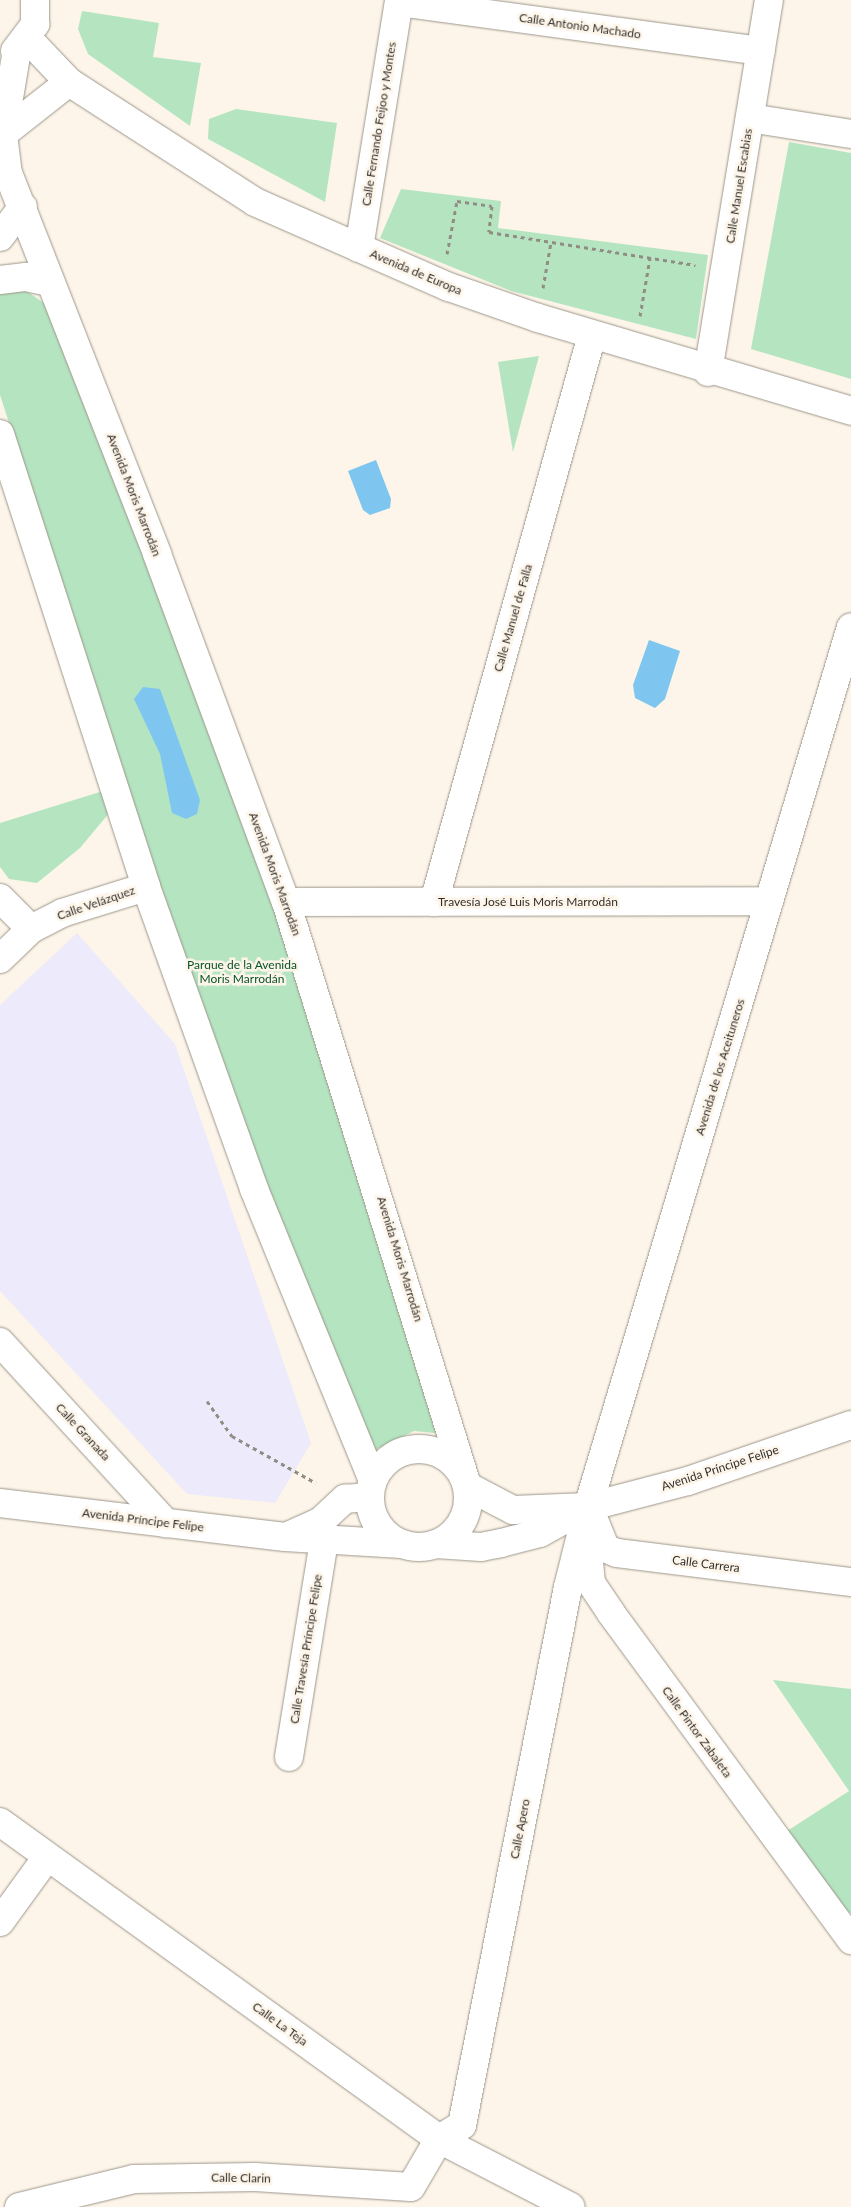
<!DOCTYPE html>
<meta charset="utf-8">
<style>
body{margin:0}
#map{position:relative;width:851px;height:2207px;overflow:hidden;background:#fdf5e9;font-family:Lato,sans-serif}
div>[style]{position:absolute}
.education>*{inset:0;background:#eceafb}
.green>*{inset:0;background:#b5e5c0}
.water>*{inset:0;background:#7ec6f0}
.path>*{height:3px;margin-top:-1.5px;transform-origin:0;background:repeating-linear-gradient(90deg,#918c84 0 4px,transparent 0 8px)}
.roads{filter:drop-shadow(0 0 1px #9d968b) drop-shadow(0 0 1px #9d968b)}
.minor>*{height:28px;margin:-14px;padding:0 14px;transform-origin:14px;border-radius:14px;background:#fff}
.major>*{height:28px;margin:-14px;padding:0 14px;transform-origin:14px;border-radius:14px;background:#fff}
.major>.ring{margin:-14px;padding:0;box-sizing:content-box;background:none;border:28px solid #fff;border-radius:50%}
span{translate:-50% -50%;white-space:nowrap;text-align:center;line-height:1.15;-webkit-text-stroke:5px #fdf5e9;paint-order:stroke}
.street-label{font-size:12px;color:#322f2b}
.park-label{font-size:12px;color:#065329}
</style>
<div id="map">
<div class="education">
<div style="clip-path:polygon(77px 933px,175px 1044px,311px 1443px,275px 1503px,187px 1494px,0 1291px,0 1005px)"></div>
</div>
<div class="green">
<div style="clip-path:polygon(82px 11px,159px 23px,153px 57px,201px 63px,190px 126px,88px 54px,78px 29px)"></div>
<div style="clip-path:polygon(236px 109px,337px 123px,325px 202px,208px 139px,209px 119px)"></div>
<div style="clip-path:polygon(789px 142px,851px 153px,851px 379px,751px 349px)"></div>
<div style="clip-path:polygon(401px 189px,501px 201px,498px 228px,708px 255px,696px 339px,511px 291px,380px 238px)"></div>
<div style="clip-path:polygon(5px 288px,28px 292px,51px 308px,245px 812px,445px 1434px,414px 1431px,369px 1453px,194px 994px,0 395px,0 291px)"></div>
<div style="clip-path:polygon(539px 356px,513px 452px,498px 362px)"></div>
<div style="clip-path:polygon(103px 791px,110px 812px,80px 848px,37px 883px,9px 879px,0 867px,0 823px)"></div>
<div style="clip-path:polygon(773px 1680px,851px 1689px,851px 1913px,839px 1910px,784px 1833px,849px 1791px)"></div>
</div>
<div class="water">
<div style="clip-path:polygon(376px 460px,391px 499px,390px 508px,370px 515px,363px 510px,348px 471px)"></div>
<div style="clip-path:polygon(649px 640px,680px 651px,665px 699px,655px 708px,635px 698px,633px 685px)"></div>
<div style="clip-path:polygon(143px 687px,160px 689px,200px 800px,197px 814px,186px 819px,172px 813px,160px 754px,134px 699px)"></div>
</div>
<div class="path">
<div style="left:447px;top:254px;width:54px;rotate:-79.3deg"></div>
<div style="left:457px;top:201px;width:35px;rotate:8deg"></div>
<div style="left:492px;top:206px;width:26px;rotate:97deg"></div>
<div style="left:489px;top:232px;width:209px;rotate:9.1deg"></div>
<div style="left:543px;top:288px;width:47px;rotate:-80.1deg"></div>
<div style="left:640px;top:316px;width:59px;rotate:-80.2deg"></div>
<div style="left:207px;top:1401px;width:43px;rotate:54.5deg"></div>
<div style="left:232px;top:1436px;width:96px;rotate:29.2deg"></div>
</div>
<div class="roads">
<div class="minor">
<div style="left:399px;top:2px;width:365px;rotate:7.7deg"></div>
<div style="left:750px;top:118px;width:102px;rotate:9deg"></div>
<div style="left:359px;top:248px;width:251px;rotate:-80.8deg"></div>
<div style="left:708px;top:372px;width:377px;rotate:-80.7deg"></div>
<div style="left:0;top:898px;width:44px;rotate:45deg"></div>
<div style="left:286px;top:902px;width:483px;rotate:-0.1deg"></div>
<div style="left:434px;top:902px;width:589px;rotate:-74.43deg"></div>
<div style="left:0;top:959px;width:43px;rotate:-44.1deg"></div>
<div style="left:31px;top:929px;width:35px;rotate:-27deg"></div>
<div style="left:62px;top:913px;width:88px;rotate:-17.2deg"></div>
<div style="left:0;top:1342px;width:246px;rotate:47.5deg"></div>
<div style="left:592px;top:1515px;width:35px;rotate:68deg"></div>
<div style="left:605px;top:1548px;width:13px;rotate:23deg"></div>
<div style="left:617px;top:1553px;width:236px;rotate:7.1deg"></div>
<div style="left:587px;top:1541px;width:42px;rotate:84.6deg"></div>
<div style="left:591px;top:1583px;width:36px;rotate:56deg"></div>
<div style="left:611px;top:1613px;width:406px;rotate:53.7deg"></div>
<div style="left:289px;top:1757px;width:219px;rotate:-80.8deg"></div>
<div style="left:0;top:1822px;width:541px;rotate:35.83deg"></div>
<div style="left:439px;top:2139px;width:148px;rotate:27.3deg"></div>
<div style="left:0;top:1922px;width:80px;rotate:-54.1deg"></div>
<div style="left:19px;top:2207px;width:118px;rotate:-13.7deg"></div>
<div style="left:134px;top:2179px;width:121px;rotate:-0.9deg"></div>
<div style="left:255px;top:2177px;width:156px;rotate:3.7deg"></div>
<div style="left:411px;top:2187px;width:56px;rotate:-59.7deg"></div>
<div style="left:439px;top:2139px;width:27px;rotate:-31deg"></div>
<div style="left:462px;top:2125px;width:548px;rotate:-78.85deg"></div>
<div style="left:568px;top:1587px;width:82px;rotate:-76deg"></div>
<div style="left:588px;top:1507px;width:918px;rotate:-73.36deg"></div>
</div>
<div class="major">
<div style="left:28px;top:39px;width:59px;rotate:46.4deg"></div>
<div style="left:69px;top:82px;width:221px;rotate:32.8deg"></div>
<div style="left:255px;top:202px;width:212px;rotate:23.7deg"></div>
<div style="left:449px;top:287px;width:94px;rotate:19.2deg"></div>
<div style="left:538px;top:318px;width:327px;rotate:16.5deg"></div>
<div style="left:17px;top:50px;width:85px;rotate:99.5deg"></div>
<div style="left:3px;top:134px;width:39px;rotate:83deg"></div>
<div style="left:8px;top:173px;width:409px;rotate:68.6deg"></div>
<div style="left:157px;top:554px;width:371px;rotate:69.7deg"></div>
<div style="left:286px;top:902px;width:604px;rotate:72.76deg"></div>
<div style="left:15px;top:51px;width:34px;rotate:-53deg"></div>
<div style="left:35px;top:24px;width:24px;rotate:-90deg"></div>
<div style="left:3px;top:134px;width:84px;rotate:-38.2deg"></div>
<div style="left:0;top:237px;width:38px;rotate:-53deg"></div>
<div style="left:0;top:280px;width:26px;rotate:-7deg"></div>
<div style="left:26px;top:277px;width:25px;rotate:12deg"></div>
<div style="left:0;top:434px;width:476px;rotate:72.1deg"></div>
<div style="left:146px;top:887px;width:321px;rotate:70.3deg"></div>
<div style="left:254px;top:1189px;width:314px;rotate:67.8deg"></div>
<div class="ring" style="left:370px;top:1449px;width:70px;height:70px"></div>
<div style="left:467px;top:1486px;width:52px;rotate:27.6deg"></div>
<div style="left:513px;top:1510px;width:75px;rotate:-2.3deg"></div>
<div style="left:588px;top:1507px;width:103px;rotate:-14.6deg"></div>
<div style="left:688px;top:1481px;width:172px;rotate:-19deg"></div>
<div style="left:0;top:1503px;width:287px;rotate:6.8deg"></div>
<div style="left:285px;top:1537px;width:117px;rotate:3.4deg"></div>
<div style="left:288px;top:1536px;width:36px;rotate:-24deg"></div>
<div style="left:321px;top:1521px;width:33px;rotate:-43deg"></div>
<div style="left:345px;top:1499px;width:24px;rotate:-5deg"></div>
<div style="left:436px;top:1544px;width:45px;rotate:3.8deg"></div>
<div style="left:481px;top:1547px;width:20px;rotate:-11deg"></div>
<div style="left:501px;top:1543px;width:40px;rotate:-14.4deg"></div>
<div style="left:540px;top:1533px;width:46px;rotate:-28.8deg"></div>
</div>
</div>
<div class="street-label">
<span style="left:580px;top:26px;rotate:8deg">Calle Antonio Machado</span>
<span style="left:379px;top:124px;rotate:-81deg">Calle Fernando Feijoo y Montes</span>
<span style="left:739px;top:186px;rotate:-81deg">Calle Manuel Escabias</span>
<span style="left:416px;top:272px;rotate:23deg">Avenida de Europa</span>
<span style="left:134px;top:495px;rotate:69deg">Avenida Moris Marrodán</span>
<span style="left:513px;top:618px;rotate:-74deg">Calle Manuel de Falla</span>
<span style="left:275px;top:874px;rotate:70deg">Avenida Moris Marrodán</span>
<span style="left:528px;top:902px">Travesía José Luis Moris Marrodán</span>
<span style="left:96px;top:903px;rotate:-19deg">Calle Velázquez</span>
<span style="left:720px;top:1067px;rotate:-73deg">Avenida de los Aceituneros</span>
<span style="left:400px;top:1259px;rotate:73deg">Avenida Moris Marrodán</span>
<span style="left:83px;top:1432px;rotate:47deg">Calle Granada</span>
<span style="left:720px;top:1468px;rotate:-18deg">Avenida Príncipe Felipe</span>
<span style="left:143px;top:1520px;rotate:7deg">Avenida Príncipe Felipe</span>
<span style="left:706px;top:1564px;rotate:7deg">Calle Carrera</span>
<span style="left:306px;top:1649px;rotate:-81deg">Calle Travesía Príncipe Felipe</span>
<span style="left:697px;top:1732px;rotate:54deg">Calle Pintor Zabaleta</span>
<span style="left:520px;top:1829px;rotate:-79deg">Calle Apero</span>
<span style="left:280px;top:2024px;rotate:36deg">Calle La Teja</span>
<span style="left:241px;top:2178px;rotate:1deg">Calle Clarin</span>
</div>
<div class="park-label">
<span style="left:242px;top:972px">Parque de la Avenida<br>Moris Marrodán</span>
</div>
</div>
